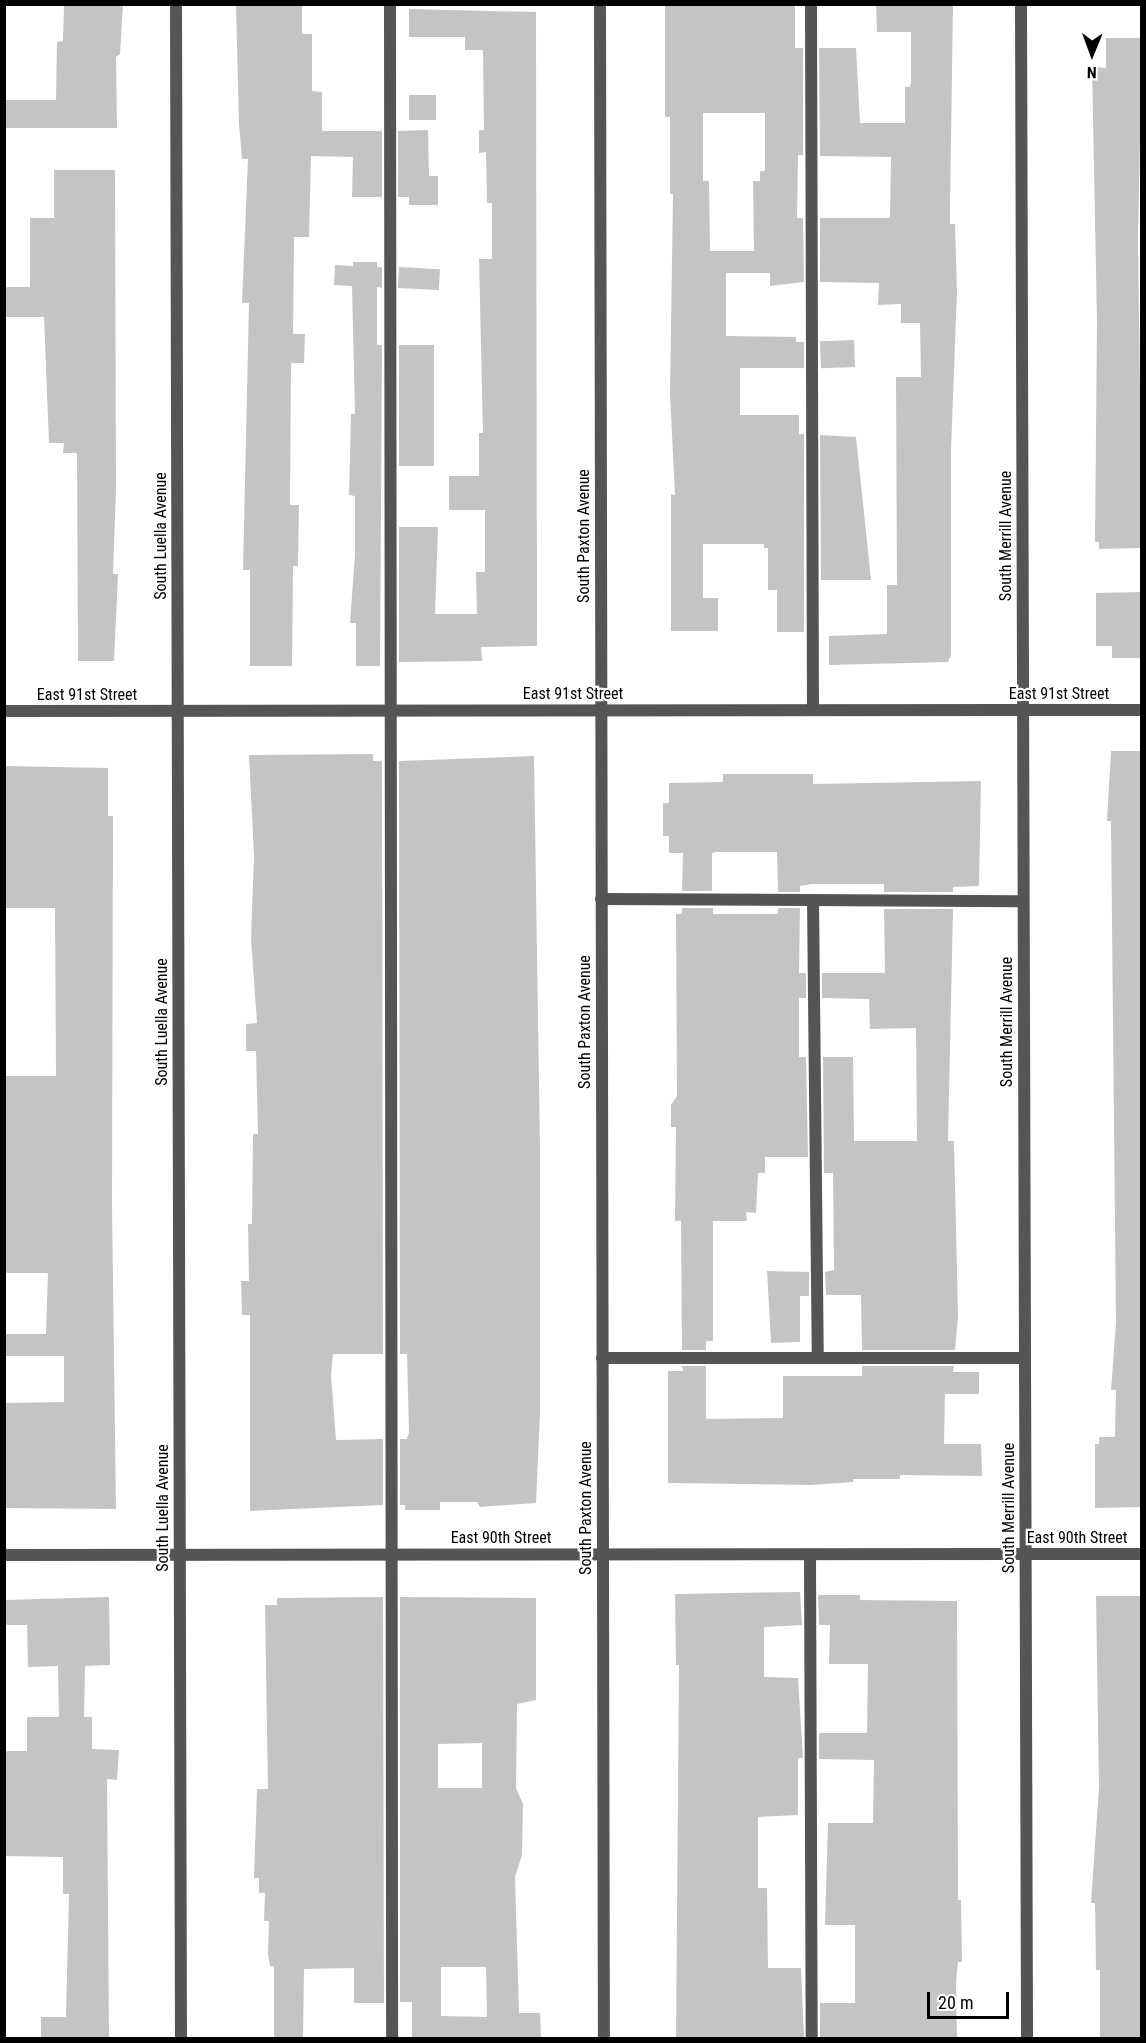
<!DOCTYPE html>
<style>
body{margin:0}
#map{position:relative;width:1146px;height:2043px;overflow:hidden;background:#fff;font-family:"Roboto Condensed",sans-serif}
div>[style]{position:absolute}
.building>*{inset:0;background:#c4c4c4;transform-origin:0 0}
.lane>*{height:12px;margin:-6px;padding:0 6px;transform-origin:6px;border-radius:6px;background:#555}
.street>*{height:12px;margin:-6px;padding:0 6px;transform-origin:6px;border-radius:6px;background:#555}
span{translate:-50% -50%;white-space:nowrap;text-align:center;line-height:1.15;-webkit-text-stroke:4.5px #fff;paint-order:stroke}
.street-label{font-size:16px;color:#000}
.frame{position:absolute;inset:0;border:6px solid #000;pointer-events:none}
.north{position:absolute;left:1062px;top:24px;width:60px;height:60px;-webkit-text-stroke:4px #fff;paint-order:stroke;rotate:181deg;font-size:16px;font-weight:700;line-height:24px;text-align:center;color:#000}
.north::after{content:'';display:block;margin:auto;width:21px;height:27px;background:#000;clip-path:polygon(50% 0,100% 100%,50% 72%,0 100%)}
.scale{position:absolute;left:927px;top:1992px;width:82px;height:27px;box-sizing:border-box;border:3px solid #000;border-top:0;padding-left:8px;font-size:18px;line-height:21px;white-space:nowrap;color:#000;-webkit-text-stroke:4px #fff;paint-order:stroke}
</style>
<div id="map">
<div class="building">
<div style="clip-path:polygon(evenodd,665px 4px,795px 5px,795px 48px,803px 48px,803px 155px,798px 155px,797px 218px,803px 218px,804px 282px,770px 286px,770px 273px,726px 273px,726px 336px,796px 337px,796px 342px,804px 342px,804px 368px,740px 368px,740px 415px,799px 415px,799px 434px,804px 434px,804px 632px,777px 632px,777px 590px,768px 590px,768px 548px,764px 548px,764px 544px,703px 544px,703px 598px,718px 598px,718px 631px,671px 631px,671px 494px,675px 495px,670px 394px,673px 194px,670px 194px,670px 117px,665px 117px,665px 4px,703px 113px,765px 113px,765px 171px,760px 171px,760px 181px,753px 181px,754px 251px,710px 251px,709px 181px,703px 181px,703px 113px)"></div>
<div style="clip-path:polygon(876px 4px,953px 4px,950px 208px,950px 224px,955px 224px,957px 292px,951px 450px,951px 655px,948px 662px,829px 665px,829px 636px,887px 634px,887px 585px,897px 585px,896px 377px,921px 377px,920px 323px,901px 323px,901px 304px,878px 305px,879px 283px,820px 282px,820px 218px,890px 218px,891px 157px,820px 156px,819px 48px,856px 48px,860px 123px,905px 123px,905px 87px,910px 87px,911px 82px,911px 32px,877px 32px)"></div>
<div style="clip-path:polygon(64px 5px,123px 5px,120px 54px,116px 57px,117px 128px,4px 128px,4px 100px,56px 100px,57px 42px,63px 41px)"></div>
<div style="clip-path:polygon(236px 5px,302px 5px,302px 34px,312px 34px,312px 91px,322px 92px,322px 131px,382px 131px,382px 197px,352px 197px,353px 157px,311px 156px,309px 237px,294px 237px,293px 334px,305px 334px,304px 363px,291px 363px,290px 505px,299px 505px,298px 566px,293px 566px,292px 666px,250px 666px,250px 570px,243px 570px,249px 303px,242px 303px,248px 159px,242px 159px,239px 124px)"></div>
<div style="clip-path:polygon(409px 9px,536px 12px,537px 646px,481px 647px,482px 661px,399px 662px,399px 527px,438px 527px,435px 614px,477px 614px,476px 572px,485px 572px,485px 510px,449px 510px,449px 476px,479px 476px,479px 433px,483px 433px,479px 259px,492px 259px,492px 203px,487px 203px,486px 152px,479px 153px,479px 130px,484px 130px,483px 50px,465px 50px,465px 37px,409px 37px)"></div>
<div style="clip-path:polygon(1106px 38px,1142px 38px,1138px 238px,1142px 548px,1099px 549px,1099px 542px,1095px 542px,1097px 322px,1092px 67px,1106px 68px)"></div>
<div style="left:436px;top:95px;width:25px;height:27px;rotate:90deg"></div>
<div style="clip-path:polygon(428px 130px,429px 176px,438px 176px,438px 205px,409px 205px,409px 197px,398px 197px,398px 131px)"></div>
<div style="clip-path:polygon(54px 170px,115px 170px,116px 489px,113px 574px,118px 574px,114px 661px,78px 661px,77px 453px,63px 453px,64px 443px,49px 443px,44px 317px,4px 317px,4px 287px,30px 287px,30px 218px,54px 218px)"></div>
<div style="clip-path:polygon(353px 262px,377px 262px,377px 267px,382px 267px,382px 288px,377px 287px,377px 345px,382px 345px,380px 666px,356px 666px,356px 623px,350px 623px,355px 555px,355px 496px,349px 495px,351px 414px,355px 414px,352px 286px,334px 285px,335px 265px,353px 266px)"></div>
<div style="left:399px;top:267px;width:41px;height:21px;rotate:3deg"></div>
<div style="left:854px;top:340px;width:27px;height:34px;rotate:88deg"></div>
<div style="left:399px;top:345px;width:35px;height:121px"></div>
<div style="clip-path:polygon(820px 435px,856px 437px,871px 580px,821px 580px)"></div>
<div style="clip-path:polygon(1142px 592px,1142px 658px,1112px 658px,1112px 646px,1096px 646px,1096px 593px)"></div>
<div style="clip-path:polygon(1111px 751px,1142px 751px,1142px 1507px,1095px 1508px,1095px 1444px,1099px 1444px,1099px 1437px,1115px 1437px,1116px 1390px,1111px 1390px,1116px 1323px,1111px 821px,1107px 821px)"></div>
<div style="clip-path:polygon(373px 754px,373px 761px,382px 761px,383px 1354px,333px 1354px,331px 1375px,336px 1440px,383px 1439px,383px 1505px,250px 1511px,250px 1315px,242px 1315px,241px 1281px,249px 1281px,248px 1224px,252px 1224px,253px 1134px,258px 1134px,256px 1051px,246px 1051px,246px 1024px,257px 1023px,251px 939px,254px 856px,249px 755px)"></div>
<div style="clip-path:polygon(534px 756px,540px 1148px,540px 1412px,536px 1503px,480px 1507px,477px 1502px,440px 1502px,440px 1510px,405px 1510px,405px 1505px,400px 1505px,400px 1439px,407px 1439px,409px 1432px,407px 1354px,400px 1354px,399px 761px)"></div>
<div style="clip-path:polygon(4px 766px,108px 768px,108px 816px,113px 816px,112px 1205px,116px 1509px,4px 1508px,4px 1403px,64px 1402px,64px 1356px,4px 1356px,4px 1334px,46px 1334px,48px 1273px,4px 1273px,4px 1076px,56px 1076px,55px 908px,4px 908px)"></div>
<div style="clip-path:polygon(723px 774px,813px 774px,813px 784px,981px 781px,979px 886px,953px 887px,953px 892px,884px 892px,884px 884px,811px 884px,800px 886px,800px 892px,778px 892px,777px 852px,716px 852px,712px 853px,712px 891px,682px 891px,683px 853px,669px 853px,669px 836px,663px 836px,663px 803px,669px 803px,669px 783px,723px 782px)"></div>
<div style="clip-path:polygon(682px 908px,713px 908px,713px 914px,778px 914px,778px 908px,800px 908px,799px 973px,806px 973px,806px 998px,799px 998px,799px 1057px,806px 1057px,808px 1157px,765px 1157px,765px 1173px,758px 1173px,756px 1213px,746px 1212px,747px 1221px,713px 1221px,713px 1341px,706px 1341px,706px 1350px,682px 1350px,681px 1221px,675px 1221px,676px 1127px,671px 1127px,671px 1105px,677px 1096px,676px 914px,682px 914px)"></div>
<div style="clip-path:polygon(884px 909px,953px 909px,948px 1141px,954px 1141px,958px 1316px,955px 1350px,862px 1350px,861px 1295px,826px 1295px,825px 1272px,834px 1270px,833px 1173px,824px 1173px,823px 1057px,853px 1057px,854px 1141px,917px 1141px,916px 1028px,870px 1029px,869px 999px,822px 998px,822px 973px,885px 973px)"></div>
<div style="clip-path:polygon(767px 1271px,809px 1272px,809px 1296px,800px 1296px,800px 1342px,771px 1343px)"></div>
<div style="clip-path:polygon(682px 1366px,706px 1366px,706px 1419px,783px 1418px,783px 1376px,862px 1376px,862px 1366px,954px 1366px,953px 1372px,979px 1372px,979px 1394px,945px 1394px,944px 1444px,981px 1444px,982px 1476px,900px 1475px,900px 1479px,853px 1479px,853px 1482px,811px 1485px,668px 1483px,668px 1371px,683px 1371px)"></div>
<div style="clip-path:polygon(800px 1592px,802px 1625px,764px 1627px,764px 1677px,798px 1678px,803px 1758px,798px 1758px,798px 1815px,758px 1817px,758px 1888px,767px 1888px,768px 1968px,801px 1968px,804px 2038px,676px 2038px,679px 1665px,676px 1665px,675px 1594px)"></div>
<div style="clip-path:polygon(818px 1595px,860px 1595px,860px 1600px,957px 1601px,958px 1900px,961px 1900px,962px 1962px,958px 1962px,956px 1982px,957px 2038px,820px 2038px,820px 2003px,855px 2003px,855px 1925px,825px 1925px,828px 1823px,873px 1823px,874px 1760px,819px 1759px,819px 1733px,867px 1733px,868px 1664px,829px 1664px,830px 1625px,819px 1625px)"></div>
<div style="clip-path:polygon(1096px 1596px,1142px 1596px,1142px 2038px,1100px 2038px,1100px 1970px,1096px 1970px,1095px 1903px,1091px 1903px,1099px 1787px)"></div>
<div style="clip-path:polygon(109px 1597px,110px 1665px,85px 1666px,84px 1717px,92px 1717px,92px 1749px,119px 1750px,117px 1780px,107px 1779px,109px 2038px,41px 2038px,41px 2017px,66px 2017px,69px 1894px,63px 1894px,63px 1857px,4px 1856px,4px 1751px,27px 1751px,27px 1717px,59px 1717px,58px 1666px,28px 1667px,27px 1625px,4px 1625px,4px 1600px)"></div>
<div style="clip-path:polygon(383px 1597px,384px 2003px,354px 2003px,354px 1968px,304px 1969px,303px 2038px,274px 2038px,274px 1966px,270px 1966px,268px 1954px,269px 1921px,264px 1921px,265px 1893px,259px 1893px,259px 1878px,254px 1878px,257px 1789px,268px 1789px,265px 1605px,277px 1605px,277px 1598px)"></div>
<div style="clip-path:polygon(evenodd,400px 1597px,536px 1598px,536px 1700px,517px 1704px,516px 1788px,523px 1804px,522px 1855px,515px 1877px,519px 2013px,540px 2013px,541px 2038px,412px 2038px,412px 2002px,400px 2002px,400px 1597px,482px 1743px,482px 1788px,438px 1788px,438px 1744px,482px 1743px,400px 1597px,441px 1967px,486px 1967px,487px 2017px,441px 2016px,441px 1967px)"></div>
</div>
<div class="lane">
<div style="left:390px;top:4px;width:2034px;rotate:89.94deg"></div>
<div style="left:811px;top:4px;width:706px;rotate:89.84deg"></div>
<div style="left:601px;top:899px;width:422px;rotate:0.3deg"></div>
<div style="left:813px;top:900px;width:458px;rotate:89.4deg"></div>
<div style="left:602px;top:1358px;width:423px"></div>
<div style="left:810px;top:1555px;width:483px;rotate:89.8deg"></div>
</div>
<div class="street">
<div style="left:176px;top:4px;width:2034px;rotate:89.86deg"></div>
<div style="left:600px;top:4px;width:2034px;rotate:89.89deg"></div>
<div style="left:1021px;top:4px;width:2034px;rotate:89.83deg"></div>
<div style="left:4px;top:711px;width:1138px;rotate:-0.05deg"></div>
<div style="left:4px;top:1555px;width:1138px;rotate:-0.05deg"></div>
</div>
<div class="street-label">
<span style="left:161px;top:536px;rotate:-90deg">South Luella Avenue</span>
<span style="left:584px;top:536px;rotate:-90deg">South Paxton Avenue</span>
<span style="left:1006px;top:536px;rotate:-90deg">South Merrill Avenue</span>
<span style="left:573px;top:694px">East 91st Street</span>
<span style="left:1059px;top:694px">East 91st Street</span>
<span style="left:87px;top:695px">East 91st Street</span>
<span style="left:162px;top:1022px;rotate:-90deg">South Luella Avenue</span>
<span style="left:585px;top:1022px;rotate:-90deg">South Paxton Avenue</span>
<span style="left:1007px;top:1022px;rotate:-90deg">South Merrill Avenue</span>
<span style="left:163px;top:1508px;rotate:-90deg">South Luella Avenue</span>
<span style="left:586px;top:1508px;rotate:-90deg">South Paxton Avenue</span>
<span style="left:1009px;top:1508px;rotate:-90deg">South Merrill Avenue</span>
<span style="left:501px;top:1538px">East 90th Street</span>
<span style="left:1077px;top:1538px">East 90th Street</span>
</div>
<div class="frame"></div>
<div class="north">N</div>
<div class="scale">20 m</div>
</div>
